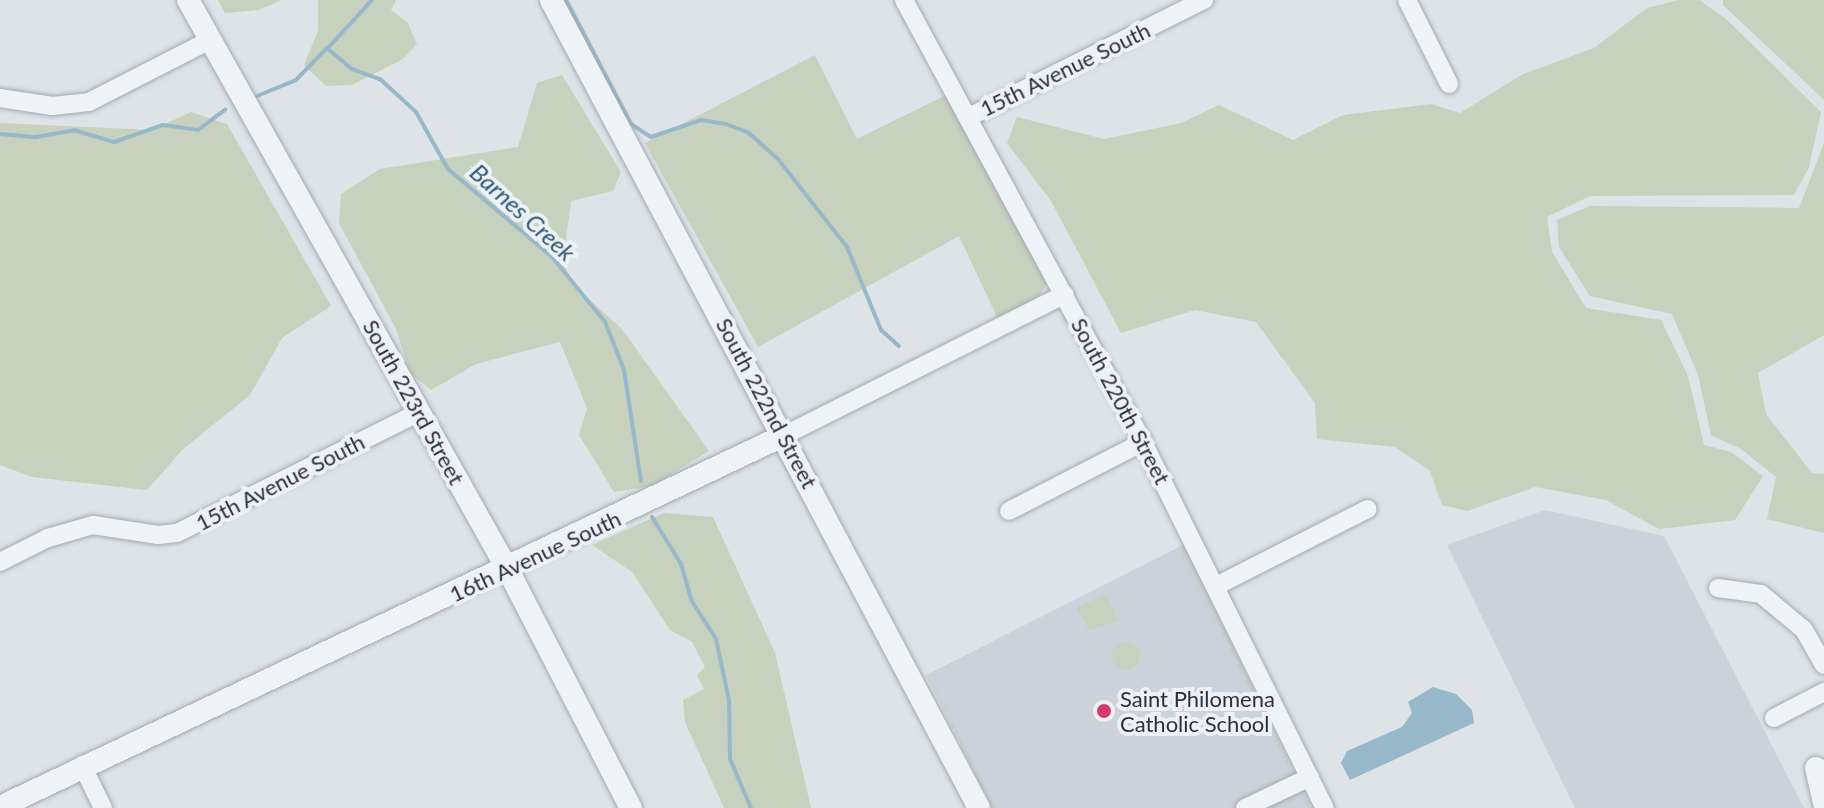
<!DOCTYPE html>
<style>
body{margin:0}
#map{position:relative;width:1824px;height:808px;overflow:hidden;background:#dde3e7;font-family:Lato,sans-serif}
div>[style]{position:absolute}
.built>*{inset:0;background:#cbd2d9}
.green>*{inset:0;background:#c6d1be}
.round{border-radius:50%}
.water>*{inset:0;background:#96b8c9}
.stream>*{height:4px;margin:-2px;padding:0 2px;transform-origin:2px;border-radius:2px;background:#96b8c9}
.roads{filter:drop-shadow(0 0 2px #a2abb1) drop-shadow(0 0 2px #a2abb1)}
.minor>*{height:18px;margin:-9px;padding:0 9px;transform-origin:9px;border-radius:9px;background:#eff3f6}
.tertiary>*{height:22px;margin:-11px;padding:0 11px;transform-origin:11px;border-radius:11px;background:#eff3f6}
.dots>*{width:22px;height:22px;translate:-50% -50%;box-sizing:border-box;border:4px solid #ecf1f5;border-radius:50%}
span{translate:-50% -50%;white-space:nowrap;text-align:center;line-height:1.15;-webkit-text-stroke:8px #ecf1f5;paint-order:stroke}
.street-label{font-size:22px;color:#26333e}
.poi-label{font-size:22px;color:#26333e}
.left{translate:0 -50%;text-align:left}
.water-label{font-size:24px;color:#2f5973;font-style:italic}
</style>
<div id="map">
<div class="built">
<div style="clip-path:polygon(1545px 510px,1664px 536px,1804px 808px,1575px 808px,1447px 545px)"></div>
<div style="clip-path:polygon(1183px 545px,1312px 808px,992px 808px,926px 675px)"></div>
</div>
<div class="green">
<div style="clip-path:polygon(218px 0,282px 0,258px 10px,225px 13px)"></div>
<div style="clip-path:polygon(318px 0,396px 0,391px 10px,408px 23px,417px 44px,403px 59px,352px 85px,326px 86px,304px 65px,318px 31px)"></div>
<div style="clip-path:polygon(1678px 0,1699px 0,1726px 19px,1821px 112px,1809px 167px,1794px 195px,1590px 196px,1547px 217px,1552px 252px,1586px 308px,1661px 320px,1688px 376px,1704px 445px,1731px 452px,1763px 476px,1735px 520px,1659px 529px,1606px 500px,1535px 487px,1467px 511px,1442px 505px,1430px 471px,1395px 447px,1317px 439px,1315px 403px,1256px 322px,1195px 310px,1121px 333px,1051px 201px,1007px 143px,1017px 117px,1104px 139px,1181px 123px,1219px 105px,1293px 140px,1343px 115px,1431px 104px,1460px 113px,1523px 74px,1594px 48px,1647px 8px)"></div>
<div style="clip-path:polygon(1723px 0,1824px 0,1824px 100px,1723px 5px)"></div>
<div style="clip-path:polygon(815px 55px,857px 139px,946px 95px,1037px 259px,1047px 284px,1039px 296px,998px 319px,959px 236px,758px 347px,645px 143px)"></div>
<div style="clip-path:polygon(562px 75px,621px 172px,613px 191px,571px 201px,563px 261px,574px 286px,622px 329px,709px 451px,652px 486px,614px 492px,579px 435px,587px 408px,560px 342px,476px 364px,431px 390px,410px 373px,396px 329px,339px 223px,341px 194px,380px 169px,518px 147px,537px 83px)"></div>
<div style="clip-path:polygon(191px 112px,227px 124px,331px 306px,282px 338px,250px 395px,182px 450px,147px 490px,32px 477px,0 465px,0 123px,152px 130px)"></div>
<div style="clip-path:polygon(1824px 143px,1824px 335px,1758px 373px,1766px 414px,1812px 473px,1824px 474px,1824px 533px,1767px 519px,1776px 477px,1741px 449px,1711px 435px,1698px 375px,1672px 314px,1590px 296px,1559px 247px,1557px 220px,1590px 206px,1799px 208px)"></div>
<div style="clip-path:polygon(664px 513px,713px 517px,775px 653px,811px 808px,724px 808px,685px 722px,683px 700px,704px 689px,697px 675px,705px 667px,692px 642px,670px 630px,632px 572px,592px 545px)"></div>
<div style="clip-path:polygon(1106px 594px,1118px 621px,1089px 630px,1077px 608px)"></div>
<div class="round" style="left:1112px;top:642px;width:28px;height:28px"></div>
</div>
<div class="water">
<div style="clip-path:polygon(1433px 687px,1456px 694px,1472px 710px,1474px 723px,1350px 780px,1341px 763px,1347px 751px,1402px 727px,1412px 713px,1408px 702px)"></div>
</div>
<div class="stream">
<div style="left:566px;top:0;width:140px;rotate:62.3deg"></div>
<div style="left:631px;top:124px;width:24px;rotate:33deg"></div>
<div style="left:651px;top:137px;width:53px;rotate:-18.8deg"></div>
<div style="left:701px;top:120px;width:25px;rotate:9deg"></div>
<div style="left:726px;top:124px;width:25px;rotate:21deg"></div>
<div style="left:749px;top:133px;width:39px;rotate:42deg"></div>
<div style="left:778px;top:159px;width:112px;rotate:51.9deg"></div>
<div style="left:847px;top:247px;width:90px;rotate:67.7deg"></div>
<div style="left:881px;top:330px;width:24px;rotate:42deg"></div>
<div style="left:328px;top:48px;width:65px;rotate:-47.5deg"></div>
<div style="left:257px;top:96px;width:42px;rotate:-22.3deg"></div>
<div style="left:296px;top:80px;width:45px;rotate:-45.9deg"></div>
<div style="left:327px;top:48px;width:33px;rotate:40deg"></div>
<div style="left:352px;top:69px;width:30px;rotate:20deg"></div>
<div style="left:380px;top:79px;width:49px;rotate:42.5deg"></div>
<div style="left:416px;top:112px;width:65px;rotate:60.7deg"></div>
<div style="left:448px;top:169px;width:136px;rotate:40.2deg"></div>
<div style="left:552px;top:257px;width:84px;rotate:50.8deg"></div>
<div style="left:605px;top:322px;width:52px;rotate:68.4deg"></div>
<div style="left:624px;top:370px;width:112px;rotate:81.3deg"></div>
<div style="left:0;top:134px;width:36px;rotate:5deg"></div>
<div style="left:36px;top:137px;width:39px;rotate:-10deg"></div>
<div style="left:74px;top:130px;width:42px;rotate:16.7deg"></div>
<div style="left:114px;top:142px;width:52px;rotate:-19.1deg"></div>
<div style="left:163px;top:125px;width:35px;rotate:8deg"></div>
<div style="left:198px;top:130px;width:34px;rotate:-37deg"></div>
<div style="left:652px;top:517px;width:55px;rotate:58.3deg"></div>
<div style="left:681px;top:564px;width:37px;rotate:74deg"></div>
<div style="left:691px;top:600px;width:46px;rotate:57.3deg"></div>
<div style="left:716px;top:639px;width:62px;rotate:78deg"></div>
<div style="left:729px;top:700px;width:59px;rotate:89deg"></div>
<div style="left:730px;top:759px;width:53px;rotate:66.8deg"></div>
</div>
<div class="roads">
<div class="minor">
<div style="left:904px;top:0;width:502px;rotate:61.6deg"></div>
<div style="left:1143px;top:442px;width:409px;rotate:63.6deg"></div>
<div style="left:1407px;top:0;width:94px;rotate:63.4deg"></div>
<div style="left:0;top:98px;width:53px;rotate:8.7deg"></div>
<div style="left:52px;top:106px;width:37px;rotate:-6deg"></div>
<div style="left:89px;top:102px;width:136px;rotate:-27.1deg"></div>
<div style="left:969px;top:117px;width:263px;rotate:-26.5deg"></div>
<div style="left:785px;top:435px;width:313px;rotate:-26.7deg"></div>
<div style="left:1009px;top:511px;width:151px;rotate:-27.2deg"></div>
<div style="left:0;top:562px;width:54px;rotate:-26.6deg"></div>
<div style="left:48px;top:538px;width:47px;rotate:-16.1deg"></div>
<div style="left:93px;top:525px;width:66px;rotate:8.7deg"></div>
<div style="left:158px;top:535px;width:19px;rotate:-6deg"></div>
<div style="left:177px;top:533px;width:271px;rotate:-26.5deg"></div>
<div style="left:1216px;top:586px;width:170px;rotate:-26.9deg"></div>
<div style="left:1718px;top:588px;width:43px;rotate:7.9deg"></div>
<div style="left:1761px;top:594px;width:56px;rotate:39.9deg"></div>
<div style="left:1804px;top:630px;width:40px;rotate:60.3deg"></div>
<div style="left:1774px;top:718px;width:56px;rotate:-27.5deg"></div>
<div style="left:82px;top:765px;width:48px;rotate:64deg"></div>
<div style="left:1245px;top:808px;width:72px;rotate:-25.5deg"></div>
</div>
<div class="tertiary">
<div style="left:188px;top:0;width:654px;rotate:60.69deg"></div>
<div style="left:508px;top:570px;width:268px;rotate:62.7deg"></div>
<div style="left:551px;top:0;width:914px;rotate:62.09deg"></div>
<div style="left:1816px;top:768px;width:37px;rotate:77deg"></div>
<div style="left:0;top:807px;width:869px;rotate:-25.36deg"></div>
</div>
</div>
<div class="dots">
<div style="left:1104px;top:711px;background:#d23c6d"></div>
</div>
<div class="street-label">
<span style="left:1065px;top:69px;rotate:-26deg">15th Avenue South</span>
<span style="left:1121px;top:401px;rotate:62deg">South 220th Street</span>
<span style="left:414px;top:402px;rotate:61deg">South 223rd Street</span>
<span style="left:767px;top:403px;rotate:62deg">South 222nd Street</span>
<span style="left:280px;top:482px;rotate:-27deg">15th Avenue South</span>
<span style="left:535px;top:556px;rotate:-25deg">16th Avenue South</span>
</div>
<div class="poi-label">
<span class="left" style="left:1120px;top:711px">Saint Philomena<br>Catholic School</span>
</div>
<div class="water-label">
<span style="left:523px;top:212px;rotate:42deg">Barnes Creek</span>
</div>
</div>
